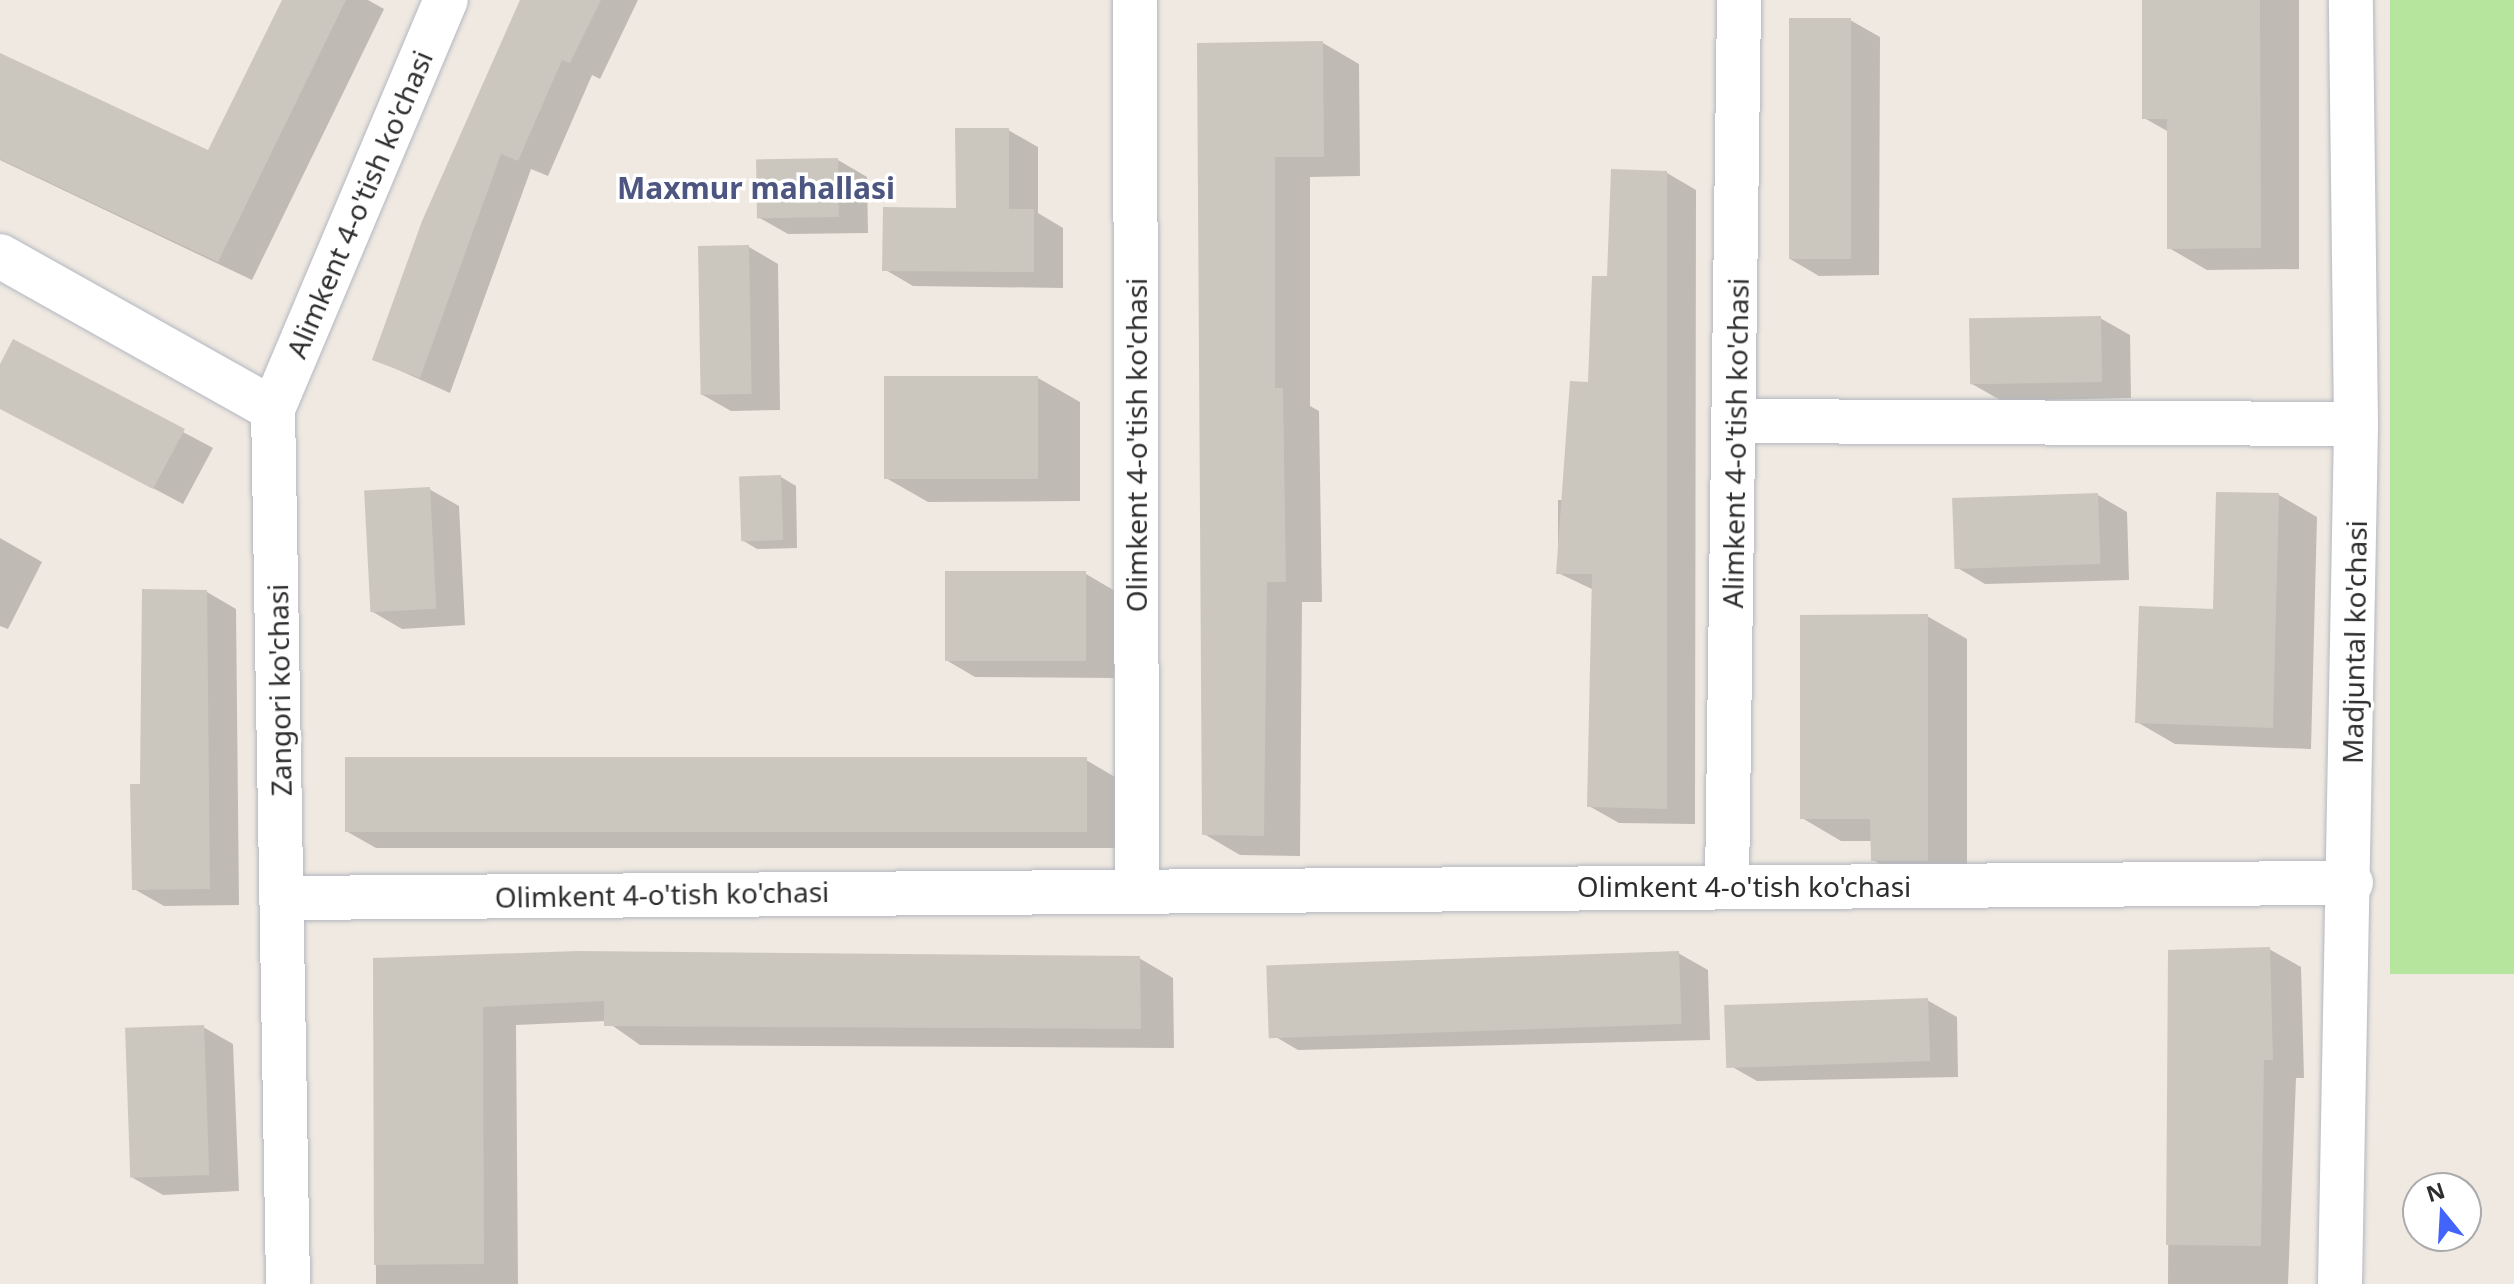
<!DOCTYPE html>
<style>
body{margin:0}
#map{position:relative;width:2514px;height:1284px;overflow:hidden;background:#efe9e1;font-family:"Noto Sans",sans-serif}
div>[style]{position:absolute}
.green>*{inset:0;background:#b6e59e;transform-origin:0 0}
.shadow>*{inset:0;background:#0003}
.building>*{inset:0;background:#cbc7bf;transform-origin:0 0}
.roads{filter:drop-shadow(0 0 2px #b4b7c1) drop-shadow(0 0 2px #b4b7c1)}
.minor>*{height:44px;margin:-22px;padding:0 22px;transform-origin:22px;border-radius:22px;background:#fff}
span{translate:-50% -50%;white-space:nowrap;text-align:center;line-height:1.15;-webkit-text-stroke:7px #fff;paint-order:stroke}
.street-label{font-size:28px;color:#2e2e2e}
.neighbourhood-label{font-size:30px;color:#4d5680;font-weight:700}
.north{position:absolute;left:2402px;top:1172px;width:80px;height:80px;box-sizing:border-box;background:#fff;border:2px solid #ababab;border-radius:50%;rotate:342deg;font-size:22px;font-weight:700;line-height:32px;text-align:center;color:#2e2e2e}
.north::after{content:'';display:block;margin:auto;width:28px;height:36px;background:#4264fb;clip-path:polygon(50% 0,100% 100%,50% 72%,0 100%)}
</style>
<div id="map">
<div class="green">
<div style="left:2390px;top:0;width:124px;height:974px"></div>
</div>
<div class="shadow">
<div style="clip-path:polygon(284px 0,368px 0,384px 9px,252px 280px,0 160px,0 56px,209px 153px)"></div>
<div style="clip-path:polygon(522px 0,638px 0,600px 79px,592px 75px,548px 176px,531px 169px,450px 393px,374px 359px)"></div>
<div style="clip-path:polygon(2144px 0,2299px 0,2299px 269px,2207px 270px,2169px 248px,2169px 132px,2144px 118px)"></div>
<div style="clip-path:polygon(1850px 20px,1880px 37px,1879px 275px,1819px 276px,1790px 259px)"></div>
<div style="clip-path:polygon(1323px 43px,1359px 64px,1360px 176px,1310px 177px,1310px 406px,1319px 411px,1322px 602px,1302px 602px,1300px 856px,1240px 855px,1204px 834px,1199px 45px)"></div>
<div style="clip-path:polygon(1008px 130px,1038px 147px,1038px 213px,1063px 228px,1063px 288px,913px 286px,884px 269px,958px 210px)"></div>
<div style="clip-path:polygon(838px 160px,867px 177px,868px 233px,788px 234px,758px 217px)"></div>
<div style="clip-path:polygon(1667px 173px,1696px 190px,1695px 824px,1619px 823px,1589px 806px,1594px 590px,1558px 573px,1558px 500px,1569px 500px,1609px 278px)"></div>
<div style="clip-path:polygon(749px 247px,778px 264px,780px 410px,731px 411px,701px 394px)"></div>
<div style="clip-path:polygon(2100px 318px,2130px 335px,2131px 398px,2002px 401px,1972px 384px)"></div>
<div style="clip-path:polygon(14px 342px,213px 448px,183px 504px,0 407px,0 368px)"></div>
<div style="clip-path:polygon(1038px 378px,1080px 402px,1080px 501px,928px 502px,886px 478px)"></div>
<div style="clip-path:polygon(781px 477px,796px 486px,797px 548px,757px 549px,742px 540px)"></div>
<div style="clip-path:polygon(429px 489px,459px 506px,465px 625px,402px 629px,373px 612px)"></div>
<div style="clip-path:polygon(2098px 495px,2127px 512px,2129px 580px,1985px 584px,1956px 567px)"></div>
<div style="clip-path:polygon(2279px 495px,2317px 517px,2311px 749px,2175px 744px,2137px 722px,2215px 611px)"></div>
<div style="clip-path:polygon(0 538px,42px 562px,8px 629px,0 626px)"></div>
<div style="clip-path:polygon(1086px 574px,1115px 591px,1114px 678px,975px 677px,946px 660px)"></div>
<div style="clip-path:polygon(207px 592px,236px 609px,239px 905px,164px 906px,134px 889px,142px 786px)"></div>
<div style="clip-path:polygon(1927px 616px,1967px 639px,1967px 883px,1913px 883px,1873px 860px,1872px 841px,1841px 841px,1802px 818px)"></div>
<div style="clip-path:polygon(1086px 760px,1115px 777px,1115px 848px,376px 848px,346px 831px)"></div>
<div style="clip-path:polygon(2269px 949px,2301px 967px,2304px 1078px,2296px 1078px,2288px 1284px,2168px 1284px,2170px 952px)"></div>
<div style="clip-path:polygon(1678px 953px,1708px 970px,1710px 1040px,1298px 1050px,1269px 1033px)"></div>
<div style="clip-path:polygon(1139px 958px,1173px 978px,1174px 1048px,640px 1045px,606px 1021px,516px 1025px,518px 1284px,376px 1284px,375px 960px)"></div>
<div style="clip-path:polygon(1927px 1000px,1957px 1017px,1958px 1077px,1757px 1081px,1727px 1064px)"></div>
<div style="clip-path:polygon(203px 1027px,233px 1044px,239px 1191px,163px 1195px,133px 1178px)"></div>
</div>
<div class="building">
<div style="clip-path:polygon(282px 0,346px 0,218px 262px,0 159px,0 53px,208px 150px)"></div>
<div style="clip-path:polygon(520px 0,601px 0,570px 63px,562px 60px,518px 161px,501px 154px,420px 378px,372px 360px,422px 221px)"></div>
<div style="clip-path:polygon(2142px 0,2260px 0,2261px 248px,2167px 249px,2167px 119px,2142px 119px)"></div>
<div style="left:1851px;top:18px;width:241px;height:62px;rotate:90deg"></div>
<div style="clip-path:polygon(1323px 41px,1324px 157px,1275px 157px,1275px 388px,1283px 388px,1286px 582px,1267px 582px,1264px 836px,1202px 835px,1197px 43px)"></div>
<div style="clip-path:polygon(955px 128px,1009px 128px,1009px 209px,1034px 209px,1034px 272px,882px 271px,883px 207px,956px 208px)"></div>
<div style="left:838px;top:158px;width:59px;height:82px;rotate:89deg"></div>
<div style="clip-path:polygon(1611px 169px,1667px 171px,1667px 809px,1587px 807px,1592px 574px,1556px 574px,1570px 381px,1588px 382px,1592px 276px,1607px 276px)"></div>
<div style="left:749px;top:245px;width:149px;height:51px;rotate:89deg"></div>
<div style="left:2101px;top:316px;width:66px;height:132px;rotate:89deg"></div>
<div style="clip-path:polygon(13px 339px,185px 429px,153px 489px,0 409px,0 364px)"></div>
<div style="left:884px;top:376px;width:154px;height:103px"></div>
<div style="left:781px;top:475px;width:65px;height:42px;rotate:88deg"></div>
<div style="left:430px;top:487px;width:122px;height:66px;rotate:87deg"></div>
<div style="clip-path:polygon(2216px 492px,2279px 493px,2273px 728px,2135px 723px,2139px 606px,2213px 609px)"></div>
<div style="left:2098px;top:493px;width:71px;height:146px;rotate:88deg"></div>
<div style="left:945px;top:571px;width:141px;height:90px"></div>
<div style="clip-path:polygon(142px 589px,207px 590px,210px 889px,132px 890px,130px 784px,140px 784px)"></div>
<div style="clip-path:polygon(1928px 614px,1928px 861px,1871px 861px,1870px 819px,1800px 819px,1800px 615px)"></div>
<div style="left:345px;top:757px;width:742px;height:75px"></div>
<div style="clip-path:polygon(2270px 947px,2273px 1060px,2264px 1060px,2261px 1246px,2166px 1245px,2168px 950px)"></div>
<div style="clip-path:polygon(578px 951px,1140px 956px,1141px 1029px,604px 1026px,604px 1001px,483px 1007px,484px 1264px,374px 1265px,373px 958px)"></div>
<div style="left:1679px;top:951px;width:73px;height:413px;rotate:88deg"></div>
<div style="left:1928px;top:998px;width:63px;height:204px;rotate:88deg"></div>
<div style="left:204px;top:1025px;width:150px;height:79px;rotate:88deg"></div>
</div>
<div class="roads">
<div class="minor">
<div style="left:1135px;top:0;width:890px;rotate:89.87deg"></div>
<div style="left:0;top:256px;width:313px;rotate:29.3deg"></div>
<div style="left:1736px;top:421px;width:620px;rotate:0.28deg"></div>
<div style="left:1727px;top:885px;width:885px;rotate:-89.22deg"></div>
<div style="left:283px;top:898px;width:2068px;rotate:-0.42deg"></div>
<div style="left:288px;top:1284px;width:875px;rotate:-90.98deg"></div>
<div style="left:273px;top:409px;width:444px;rotate:-67.1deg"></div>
<div style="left:2340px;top:1284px;width:860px;rotate:-88.93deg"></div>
<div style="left:2356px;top:424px;width:424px;rotate:-90.7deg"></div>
</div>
</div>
<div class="street-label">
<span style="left:359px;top:204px;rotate:-67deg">Alimkent 4-o'tish ko'chasi</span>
<span style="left:1735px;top:443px;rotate:-89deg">Alimkent 4-o'tish ko'chasi</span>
<span style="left:1136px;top:445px;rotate:-90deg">Olimkent 4-o'tish ko'chasi</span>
<span style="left:2354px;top:642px;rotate:-89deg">Madjuntal ko'chasi</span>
<span style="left:279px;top:690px;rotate:-91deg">Zangori ko'chasi</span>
<span style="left:1744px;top:886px">Olimkent 4-o'tish ko'chasi</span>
<span style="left:662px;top:894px;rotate:-1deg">Olimkent 4-o'tish ko'chasi</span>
</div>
<div class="neighbourhood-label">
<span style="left:756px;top:188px">Maxmur mahallasi</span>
</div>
<div class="north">N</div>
</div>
